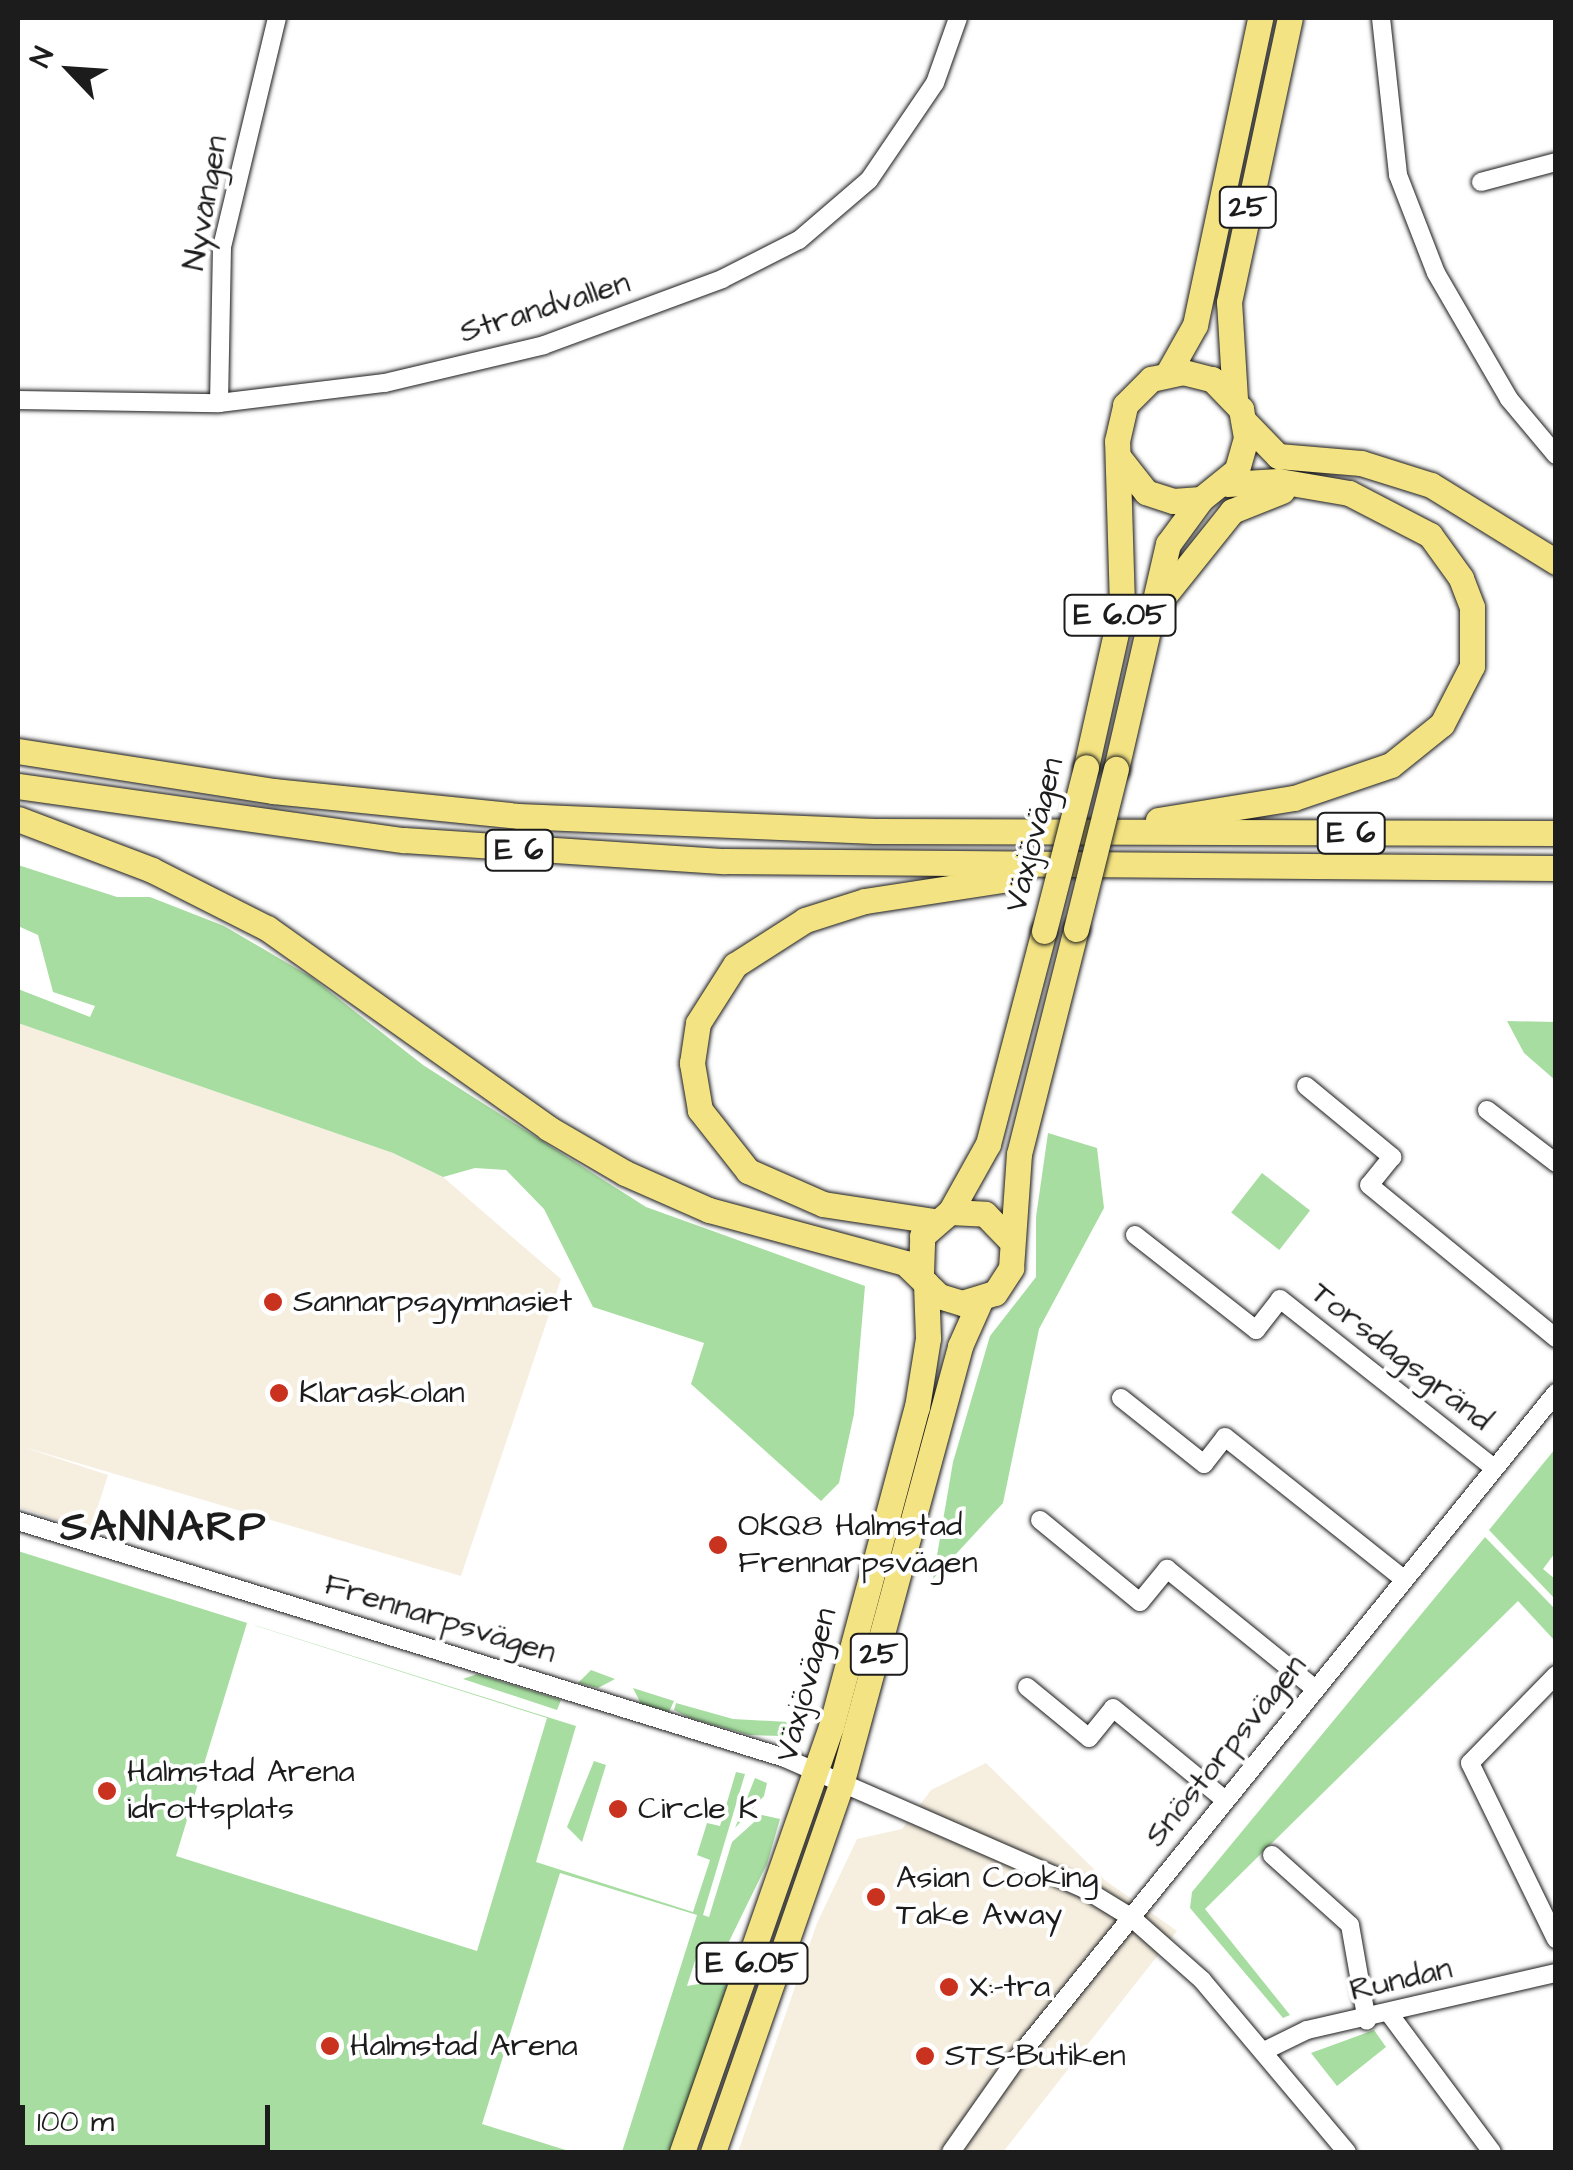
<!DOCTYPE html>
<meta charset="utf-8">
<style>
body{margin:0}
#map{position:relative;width:1573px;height:2170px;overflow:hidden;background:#fff;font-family:"Architects Daughter",sans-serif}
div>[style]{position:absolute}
.built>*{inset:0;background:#f6efe0}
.green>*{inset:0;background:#a7dda0;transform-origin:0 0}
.roads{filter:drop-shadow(0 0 2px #1c1c1c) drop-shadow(0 0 2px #1c1c1c)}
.minor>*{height:18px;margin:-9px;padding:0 9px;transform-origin:9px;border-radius:9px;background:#fff}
.highway>*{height:25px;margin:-12.5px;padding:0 12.5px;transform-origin:12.5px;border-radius:12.5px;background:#f4e382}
.bridges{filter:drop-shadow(0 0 2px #1c1c1c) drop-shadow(0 0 2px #1c1c1c)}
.highway-bridge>*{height:25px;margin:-12.5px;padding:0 12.5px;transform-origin:12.5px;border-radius:12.5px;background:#f4e382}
.dots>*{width:28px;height:28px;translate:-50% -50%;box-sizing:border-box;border:5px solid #fff;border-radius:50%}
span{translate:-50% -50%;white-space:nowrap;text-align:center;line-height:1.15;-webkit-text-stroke:8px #fff;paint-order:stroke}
.shield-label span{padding:2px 8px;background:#fff;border:2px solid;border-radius:8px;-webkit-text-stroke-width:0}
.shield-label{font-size:30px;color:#1c1c1c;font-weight:700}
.street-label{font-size:32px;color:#1c1c1c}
.poi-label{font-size:32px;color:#1c1c1c}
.left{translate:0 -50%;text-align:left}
.district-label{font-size:42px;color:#1c1c1c;font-weight:700;letter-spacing:2.5px}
.frame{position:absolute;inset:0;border:20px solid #1c1c1c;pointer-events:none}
.north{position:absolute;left:20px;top:20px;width:100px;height:100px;-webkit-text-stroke:8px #fff;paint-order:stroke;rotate:295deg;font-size:28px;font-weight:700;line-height:40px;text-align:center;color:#1c1c1c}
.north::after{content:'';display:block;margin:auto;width:35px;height:45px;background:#1c1c1c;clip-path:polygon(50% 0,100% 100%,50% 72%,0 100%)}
.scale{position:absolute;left:20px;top:2105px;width:250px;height:45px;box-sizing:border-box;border:5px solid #1c1c1c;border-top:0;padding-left:12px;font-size:30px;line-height:35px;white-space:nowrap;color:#1c1c1c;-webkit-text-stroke:8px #fff;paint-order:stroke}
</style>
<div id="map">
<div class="built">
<div style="clip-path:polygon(18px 1023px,393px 1153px,443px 1177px,561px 1279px,461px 1576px,20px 1446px,108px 1475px,90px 1531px,18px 1507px)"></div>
<div style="clip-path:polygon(986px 1763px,1106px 1881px,1177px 1931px,1003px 2152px,738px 2152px,817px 1923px,857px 1839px,902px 1829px,931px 1790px)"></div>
</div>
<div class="green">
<div style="clip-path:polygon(18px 865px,117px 897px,150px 897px,224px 926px,311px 977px,423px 1065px,646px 1207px,865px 1286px,854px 1414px,839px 1483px,821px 1501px,691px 1384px,704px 1343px,593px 1307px,544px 1209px,506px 1170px,475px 1168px,443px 1177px,393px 1153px,18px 1023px,18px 989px,90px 1017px,95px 1006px,53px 992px,38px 935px,18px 926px)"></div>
<div style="clip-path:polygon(1507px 1021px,1555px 1022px,1555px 1080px,1524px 1053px)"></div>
<div style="clip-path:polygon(1048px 1133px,1097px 1148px,1104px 1208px,1039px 1329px,1003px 1503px,933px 1579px,953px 1462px,990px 1336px,1036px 1277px,1036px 1217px)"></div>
<div style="left:1262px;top:1173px;width:61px;height:50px;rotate:38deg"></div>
<div style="clip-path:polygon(1555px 1449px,1555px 1553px,1543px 1569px,1555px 1579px,1555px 1599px,1489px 1530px)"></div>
<div style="clip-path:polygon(1485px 1537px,1555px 1609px,1555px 1641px,1518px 1601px,1205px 1909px,1290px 2015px,1283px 2018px,1190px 1908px,1192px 1892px)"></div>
<div style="clip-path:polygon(evenodd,18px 1551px,576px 1726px,536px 1862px,693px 1912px,710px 1860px,697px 1855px,707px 1823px,720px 1826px,736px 1772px,745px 1774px,703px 1915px,709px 1917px,732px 1842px,762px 1815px,780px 1819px,767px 1864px,717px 1966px,695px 1968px,701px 1942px,687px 1986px,728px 1979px,720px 2023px,669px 2152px,622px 2152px,697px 1915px,560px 1873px,482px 2124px,572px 2152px,18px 2152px,18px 1551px,247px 1623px,547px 1718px,477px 1951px,176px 1856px,247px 1623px)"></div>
<div style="clip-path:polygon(591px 1670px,615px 1679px,598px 1688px,578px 1683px)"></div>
<div style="clip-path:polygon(477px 1674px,561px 1700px,557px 1710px,463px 1679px)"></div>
<div style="clip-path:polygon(633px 1688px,674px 1701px,669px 1712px,641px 1704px)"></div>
<div style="clip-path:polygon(676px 1703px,733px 1719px,788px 1722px,783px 1736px,749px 1735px,690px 1718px,674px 1710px)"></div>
<div style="clip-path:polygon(594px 1761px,606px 1765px,582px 1842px,567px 1827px)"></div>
<div style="clip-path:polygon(755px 1778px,767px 1783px,764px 1796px,735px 1828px)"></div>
<div style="clip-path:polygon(1374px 2030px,1386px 2047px,1337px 2086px,1311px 2053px)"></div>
</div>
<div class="roads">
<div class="minor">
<div style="left:1381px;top:18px;width:158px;rotate:83.8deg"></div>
<div style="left:1398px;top:175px;width:105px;rotate:68.8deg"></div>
<div style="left:1436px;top:273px;width:146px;rotate:59.9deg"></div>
<div style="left:1509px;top:399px;width:73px;rotate:50deg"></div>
<div style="left:1481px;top:182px;width:78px;rotate:-14.9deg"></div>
<div style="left:18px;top:400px;width:201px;rotate:0.9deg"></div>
<div style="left:219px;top:403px;width:167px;rotate:-6.9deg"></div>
<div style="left:385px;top:383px;width:163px;rotate:-13.4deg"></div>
<div style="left:544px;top:345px;width:190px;rotate:-20.3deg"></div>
<div style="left:722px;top:279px;width:86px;rotate:-26.9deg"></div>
<div style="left:799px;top:240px;width:92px;rotate:-40.6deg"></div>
<div style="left:869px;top:180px;width:117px;rotate:-55.8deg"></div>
<div style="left:935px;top:83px;width:69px;rotate:-70.5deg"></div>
<div style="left:219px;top:403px;width:156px;rotate:-88.9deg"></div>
<div style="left:222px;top:247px;width:236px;rotate:-76.5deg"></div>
<div style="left:1306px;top:1086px;width:112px;rotate:39.5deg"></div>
<div style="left:1392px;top:1157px;width:36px;rotate:129deg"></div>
<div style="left:1369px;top:1185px;width:242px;rotate:39.3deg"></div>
<div style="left:1487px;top:1110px;width:87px;rotate:37.5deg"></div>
<div style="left:1135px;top:1235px;width:154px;rotate:38.1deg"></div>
<div style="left:1256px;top:1330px;width:39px;rotate:-52deg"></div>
<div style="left:1280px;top:1299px;width:273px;rotate:38.3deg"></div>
<div style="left:1121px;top:1398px;width:106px;rotate:38.5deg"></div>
<div style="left:1204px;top:1464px;width:34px;rotate:-52deg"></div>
<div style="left:1225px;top:1437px;width:226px;rotate:38.5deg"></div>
<div style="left:1040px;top:1520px;width:129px;rotate:39.4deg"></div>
<div style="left:1140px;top:1602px;width:43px;rotate:-50.7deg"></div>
<div style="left:1167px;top:1569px;width:189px;rotate:39deg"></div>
<div style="left:18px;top:1521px;width:803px;rotate:17.17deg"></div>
<div style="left:785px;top:1758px;width:325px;rotate:23.6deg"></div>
<div style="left:1083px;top:1888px;width:57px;rotate:31.5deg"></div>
<div style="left:1132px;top:1918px;width:94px;rotate:41.5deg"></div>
<div style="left:1202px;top:1980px;width:225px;rotate:49.9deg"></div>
<div style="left:1556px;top:1675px;width:123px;rotate:134.3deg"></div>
<div style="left:1470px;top:1763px;width:196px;rotate:64deg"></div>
<div style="left:1027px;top:1687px;width:80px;rotate:39.4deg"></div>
<div style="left:1089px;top:1738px;width:38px;rotate:-51deg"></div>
<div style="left:1113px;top:1708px;width:145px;rotate:39.4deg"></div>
<div style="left:1272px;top:1855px;width:105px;rotate:41.9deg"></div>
<div style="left:1350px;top:1925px;width:97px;rotate:80deg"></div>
<div style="left:1391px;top:2016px;width:169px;rotate:53.4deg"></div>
<div style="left:1264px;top:2051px;width:48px;rotate:-26deg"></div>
<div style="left:1307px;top:2030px;width:255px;rotate:-12.9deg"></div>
<div style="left:951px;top:2152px;width:111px;rotate:-54.9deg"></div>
<div style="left:1015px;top:2061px;width:860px;rotate:-51deg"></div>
</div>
<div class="highway">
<div style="left:1168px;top:373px;width:55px;rotate:-60.6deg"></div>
<div style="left:1195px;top:325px;width:314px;rotate:-78deg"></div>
<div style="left:1235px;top:399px;width:97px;rotate:-93.5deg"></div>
<div style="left:1229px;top:302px;width:290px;rotate:-77.9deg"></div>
<div style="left:1244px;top:421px;width:49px;rotate:45.8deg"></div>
<div style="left:1278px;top:456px;width:83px;rotate:4.8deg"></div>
<div style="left:1361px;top:463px;width:73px;rotate:17.4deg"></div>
<div style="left:1431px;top:485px;width:147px;rotate:31.6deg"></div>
<div style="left:1160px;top:601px;width:115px;rotate:-51.3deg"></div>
<div style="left:1232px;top:511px;width:54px;rotate:-21.8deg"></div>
<div style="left:18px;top:751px;width:258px;rotate:8.9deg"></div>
<div style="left:273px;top:791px;width:246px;rotate:5.8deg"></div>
<div style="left:518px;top:816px;width:357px;rotate:2.4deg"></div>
<div style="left:875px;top:831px;width:681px;rotate:0.17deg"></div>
<div style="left:1086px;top:767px;width:165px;rotate:-77.4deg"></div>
<div style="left:1122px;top:606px;width:165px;rotate:-91.7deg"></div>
<div style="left:1117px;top:441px;width:37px;rotate:-77deg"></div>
<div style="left:1125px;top:405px;width:37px;rotate:-45deg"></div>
<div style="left:1151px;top:379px;width:33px;rotate:-12deg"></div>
<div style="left:1183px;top:372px;width:30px;rotate:14deg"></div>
<div style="left:1212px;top:379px;width:42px;rotate:46deg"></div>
<div style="left:1241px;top:409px;width:29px;rotate:80deg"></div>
<div style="left:1246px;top:438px;width:33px;rotate:106deg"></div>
<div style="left:1237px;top:470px;width:46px;rotate:141.1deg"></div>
<div style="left:1201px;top:499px;width:28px;rotate:176deg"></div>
<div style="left:1173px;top:501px;width:28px;rotate:-162deg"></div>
<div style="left:1146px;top:492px;width:42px;rotate:-128.2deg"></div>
<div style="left:1116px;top:769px;width:231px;rotate:-77deg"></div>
<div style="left:1168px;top:544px;width:56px;rotate:-53.7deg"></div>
<div style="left:18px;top:786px;width:390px;rotate:8deg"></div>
<div style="left:404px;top:840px;width:321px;rotate:3.8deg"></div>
<div style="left:724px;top:861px;width:832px;rotate:0.48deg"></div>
<div style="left:18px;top:819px;width:143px;rotate:20.8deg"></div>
<div style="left:152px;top:870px;width:129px;rotate:26.8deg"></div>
<div style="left:267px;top:928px;width:345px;rotate:35.4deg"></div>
<div style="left:548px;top:1128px;width:89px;rotate:30.3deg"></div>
<div style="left:625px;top:1173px;width:92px;rotate:23.8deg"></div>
<div style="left:709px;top:1210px;width:203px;rotate:15.1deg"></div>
<div style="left:905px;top:1263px;width:47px;rotate:44.1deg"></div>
<div style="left:939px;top:1296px;width:24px;rotate:17deg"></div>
<div style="left:962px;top:1303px;width:34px;rotate:-17deg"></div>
<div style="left:995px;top:1293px;width:30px;rotate:-57deg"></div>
<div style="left:1011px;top:1268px;width:114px;rotate:-86deg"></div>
<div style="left:1019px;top:1154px;width:232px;rotate:-75.8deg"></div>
<div style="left:1158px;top:820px;width:138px;rotate:-9.2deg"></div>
<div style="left:1294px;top:798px;width:102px;rotate:-18.8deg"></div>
<div style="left:1391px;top:765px;width:65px;rotate:-38.8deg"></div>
<div style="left:1442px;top:724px;width:65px;rotate:-62.7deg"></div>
<div style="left:1472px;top:666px;width:59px;rotate:-90deg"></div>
<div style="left:1472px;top:607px;width:31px;rotate:-111deg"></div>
<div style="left:1461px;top:578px;width:53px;rotate:-125.8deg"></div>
<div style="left:1430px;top:535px;width:91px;rotate:-152.6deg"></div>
<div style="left:1349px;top:493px;width:71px;rotate:-170.3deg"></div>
<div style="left:1279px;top:481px;width:52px;rotate:176.7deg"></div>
<div style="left:950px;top:1212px;width:78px;rotate:-60.8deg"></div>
<div style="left:988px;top:1144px;width:220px;rotate:-75.3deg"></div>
<div style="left:934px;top:1221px;width:112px;rotate:-171.3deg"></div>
<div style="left:823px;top:1204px;width:82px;rotate:-156.3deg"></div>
<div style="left:748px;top:1171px;width:78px;rotate:-128.2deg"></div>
<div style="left:700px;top:1110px;width:48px;rotate:-99.7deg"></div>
<div style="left:692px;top:1063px;width:40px;rotate:-81.5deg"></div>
<div style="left:698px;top:1023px;width:69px;rotate:-57.5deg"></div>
<div style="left:735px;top:965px;width:83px;rotate:-32.7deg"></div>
<div style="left:805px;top:920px;width:63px;rotate:-17.6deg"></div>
<div style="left:865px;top:901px;width:153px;rotate:-8.7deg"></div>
<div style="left:921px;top:1273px;width:37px;rotate:-88deg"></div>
<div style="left:922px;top:1236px;width:37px;rotate:-41deg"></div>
<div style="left:950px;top:1212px;width:35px;rotate:3deg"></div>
<div style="left:985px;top:1214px;width:35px;rotate:46deg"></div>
<div style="left:682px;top:2152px;width:450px;rotate:-70.7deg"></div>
<div style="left:831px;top:1727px;width:331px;rotate:-75deg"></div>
<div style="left:917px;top:1407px;width:70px;rotate:-80.9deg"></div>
<div style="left:928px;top:1338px;width:55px;rotate:-92.1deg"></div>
<div style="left:713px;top:2152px;width:393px;rotate:-70.8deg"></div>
<div style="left:842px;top:1781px;width:451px;rotate:-74.8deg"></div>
<div style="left:960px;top:1346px;width:49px;rotate:-66deg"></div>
</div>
</div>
<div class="bridges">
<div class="highway-bridge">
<div style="left:1076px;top:929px;width:165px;rotate:-76deg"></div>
<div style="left:1044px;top:931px;width:169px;rotate:-75.6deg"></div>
</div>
</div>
<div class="dots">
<div style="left:273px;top:1302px;background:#c8321e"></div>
<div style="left:279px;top:1393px;background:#c8321e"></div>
<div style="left:718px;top:1545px;background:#c8321e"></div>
<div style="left:107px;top:1791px;background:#c8321e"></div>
<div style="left:618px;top:1809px;background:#c8321e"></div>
<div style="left:876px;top:1897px;background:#c8321e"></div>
<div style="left:949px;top:1987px;background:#c8321e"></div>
<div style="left:330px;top:2046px;background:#c8321e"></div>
<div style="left:925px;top:2056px;background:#c8321e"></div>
</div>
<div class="shield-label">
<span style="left:1248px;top:207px">25</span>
<span style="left:1120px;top:615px">E 6.05</span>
<span style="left:1351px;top:833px">E 6</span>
<span style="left:519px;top:850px">E 6</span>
<span style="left:879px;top:1654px">25</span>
<span style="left:752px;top:1963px">E 6.05</span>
</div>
<div class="street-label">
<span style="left:206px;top:203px;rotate:-80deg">Nyvången</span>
<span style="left:545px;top:308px;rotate:-17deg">Strandvallen</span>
<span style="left:1035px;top:835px;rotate:-76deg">Växjövägen</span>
<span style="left:1401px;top:1357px;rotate:38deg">Torsdagsgränd</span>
<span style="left:440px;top:1619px;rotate:17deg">Frennarpsvägen</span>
<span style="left:807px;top:1685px;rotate:-75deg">Växjövägen</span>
<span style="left:1226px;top:1751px;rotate:-51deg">Snöstorpsvägen</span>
<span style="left:1401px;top:1980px;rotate:-13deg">Rundan</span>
</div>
<div class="poi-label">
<span class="left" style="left:293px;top:1302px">Sannarpsgymnasiet</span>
<span class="left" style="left:299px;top:1393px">Klaraskolan</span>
<span class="left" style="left:738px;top:1545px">OKQ8 Halmstad<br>Frennarpsvägen</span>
<span class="left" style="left:127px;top:1791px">Halmstad Arena<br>idrottsplats</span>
<span class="left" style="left:638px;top:1809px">Circle K</span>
<span class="left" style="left:896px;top:1897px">Asian Cooking<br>Take Away</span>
<span class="left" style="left:969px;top:1987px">X:-tra</span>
<span class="left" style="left:350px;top:2046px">Halmstad Arena</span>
<span class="left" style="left:945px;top:2056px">STS-Butiken</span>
</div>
<div class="district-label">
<span style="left:164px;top:1528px">SANNARP</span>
</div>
<div class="frame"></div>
<div class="north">N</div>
<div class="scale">100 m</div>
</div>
